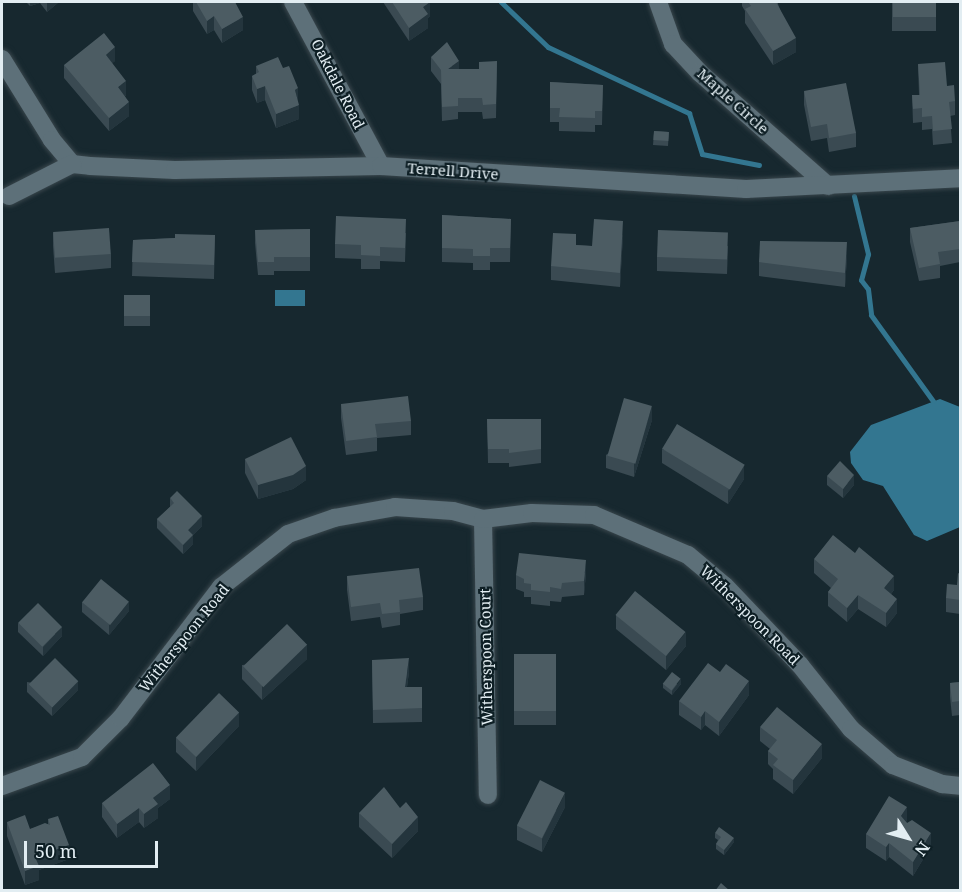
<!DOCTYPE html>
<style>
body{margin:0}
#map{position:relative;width:962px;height:892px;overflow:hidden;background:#17282f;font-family:"Noto Serif",serif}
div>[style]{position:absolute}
.water>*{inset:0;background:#337690;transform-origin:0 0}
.stream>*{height:5px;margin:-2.5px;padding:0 2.5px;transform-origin:2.5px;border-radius:2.5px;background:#337690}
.roads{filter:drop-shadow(0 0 2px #39464c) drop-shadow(0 0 2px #39464c)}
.minor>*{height:18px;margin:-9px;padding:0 9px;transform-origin:9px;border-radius:9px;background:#5d7079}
.wall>*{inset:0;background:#3a4a52;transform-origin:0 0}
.shaded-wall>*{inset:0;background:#24353d}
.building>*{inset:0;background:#4c5c63;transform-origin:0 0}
span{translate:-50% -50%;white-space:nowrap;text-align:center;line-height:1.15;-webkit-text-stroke:4.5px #0e1f25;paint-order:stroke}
.street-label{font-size:15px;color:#e2edf2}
.frame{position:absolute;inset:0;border:3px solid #e2edf2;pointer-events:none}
.north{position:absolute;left:878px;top:808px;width:60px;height:60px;-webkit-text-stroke:4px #0e1f25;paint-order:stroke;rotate:127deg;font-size:16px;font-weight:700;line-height:24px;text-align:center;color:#e2edf2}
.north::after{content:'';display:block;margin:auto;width:21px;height:27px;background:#e2edf2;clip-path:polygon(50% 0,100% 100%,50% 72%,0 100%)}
.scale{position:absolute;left:24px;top:841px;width:134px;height:27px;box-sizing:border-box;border:3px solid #e2edf2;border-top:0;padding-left:8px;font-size:18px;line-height:21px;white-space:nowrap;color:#e2edf2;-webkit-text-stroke:4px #0e1f25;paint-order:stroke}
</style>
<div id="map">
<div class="water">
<div style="left:275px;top:290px;width:30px;height:16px"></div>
<div style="clip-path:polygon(940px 399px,960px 407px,960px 527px,927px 541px,914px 535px,883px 486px,863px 480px,851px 463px,850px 452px,871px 425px)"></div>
</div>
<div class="stream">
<div style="left:501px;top:2px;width:65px;rotate:43.8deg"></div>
<div style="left:548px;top:47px;width:156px;rotate:25.1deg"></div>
<div style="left:689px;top:113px;width:43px;rotate:72.4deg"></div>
<div style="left:702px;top:154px;width:58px;rotate:10.9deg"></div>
<div style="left:854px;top:196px;width:60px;rotate:76.4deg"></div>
<div style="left:868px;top:254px;width:27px;rotate:105deg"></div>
<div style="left:861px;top:280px;width:11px;rotate:52deg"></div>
<div style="left:868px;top:289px;width:26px;rotate:83deg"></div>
<div style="left:871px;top:315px;width:106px;rotate:54.2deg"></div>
</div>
<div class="roads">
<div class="minor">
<div style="left:293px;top:2px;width:186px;rotate:61.8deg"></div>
<div style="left:658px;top:2px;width:45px;rotate:70.3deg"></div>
<div style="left:673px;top:44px;width:40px;rotate:47deg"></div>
<div style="left:700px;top:73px;width:171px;rotate:41.4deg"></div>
<div style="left:2px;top:59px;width:95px;rotate:58.3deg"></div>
<div style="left:52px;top:140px;width:31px;rotate:50deg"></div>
<div style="left:72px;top:164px;width:18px;rotate:6deg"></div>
<div style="left:90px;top:166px;width:85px;rotate:2.7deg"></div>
<div style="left:175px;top:170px;width:206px;rotate:-1.1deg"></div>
<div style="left:381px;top:166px;width:366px;rotate:3.6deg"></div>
<div style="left:746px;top:189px;width:214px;rotate:-2.9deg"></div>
<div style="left:9px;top:196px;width:71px;rotate:-26.9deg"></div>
<div style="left:483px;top:519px;width:276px;rotate:89deg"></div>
<div style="left:2px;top:786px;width:85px;rotate:-19.9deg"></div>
<div style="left:82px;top:757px;width:55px;rotate:-45deg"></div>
<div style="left:121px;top:718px;width:165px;rotate:-52.6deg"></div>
<div style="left:221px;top:587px;width:85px;rotate:-38.3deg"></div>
<div style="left:288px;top:534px;width:49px;rotate:-19.2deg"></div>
<div style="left:334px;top:518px;width:62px;rotate:-10.2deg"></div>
<div style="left:395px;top:507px;width:58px;rotate:3.9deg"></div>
<div style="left:453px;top:511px;width:31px;rotate:15deg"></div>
<div style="left:483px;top:519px;width:49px;rotate:-7deg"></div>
<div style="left:532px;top:513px;width:62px;rotate:1.8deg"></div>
<div style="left:594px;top:515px;width:102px;rotate:23.1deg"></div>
<div style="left:688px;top:555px;width:48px;rotate:40deg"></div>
<div style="left:725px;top:586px;width:109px;rotate:46.5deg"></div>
<div style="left:800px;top:665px;width:82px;rotate:51.4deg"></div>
<div style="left:851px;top:729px;width:55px;rotate:40.6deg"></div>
<div style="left:893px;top:765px;width:53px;rotate:21.2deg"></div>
<div style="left:942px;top:784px;width:18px;rotate:6deg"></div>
</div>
</div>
<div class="wall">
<div style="clip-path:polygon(26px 2px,59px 2px,47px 12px,40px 3px,30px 6px)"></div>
<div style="clip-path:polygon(193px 2px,235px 2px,243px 30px,222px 43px,214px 30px,207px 34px,193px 11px)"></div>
<div style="clip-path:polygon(383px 2px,430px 2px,430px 16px,428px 18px,428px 28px,409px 41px)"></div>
<div style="clip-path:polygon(742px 2px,778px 2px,778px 4px,796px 52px,773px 65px,745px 23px,745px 11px,742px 6px)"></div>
<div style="left:892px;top:2px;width:44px;height:29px"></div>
<div style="clip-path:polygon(431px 57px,459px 69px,479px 69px,497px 61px,496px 118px,483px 119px,482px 112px,458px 112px,458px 119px,442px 121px,441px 84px,431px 71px)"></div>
<div style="clip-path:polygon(115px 61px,112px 63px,126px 95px,125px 96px,129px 116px,109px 131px,64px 78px,64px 65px)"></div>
<div style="clip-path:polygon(918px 64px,947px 86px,955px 101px,955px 115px,950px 116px,952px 143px,933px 145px,932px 129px,922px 130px,922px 122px,913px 123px,912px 95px,919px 95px)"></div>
<div style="clip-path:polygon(256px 66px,298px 102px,299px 119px,276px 128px,265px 100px,257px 103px,252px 90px,252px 76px,256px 74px)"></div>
<div style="clip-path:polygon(550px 82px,603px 85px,602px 125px,595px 125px,595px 132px,559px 131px,559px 122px,550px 122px)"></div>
<div style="clip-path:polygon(804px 91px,856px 133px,856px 147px,829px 152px,827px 138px,811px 141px,804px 105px)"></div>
<div style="left:654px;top:131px;width:15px;height:14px;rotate:4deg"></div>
<div style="clip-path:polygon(442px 215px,511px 219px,510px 262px,490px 262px,490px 270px,473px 270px,473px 263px,442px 262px)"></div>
<div style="clip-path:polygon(960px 221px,960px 262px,940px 266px,940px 278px,919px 281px,910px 242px,910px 228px)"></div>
<div style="clip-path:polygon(310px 229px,310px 271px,274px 271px,274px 275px,258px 275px,255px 243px,255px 230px)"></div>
<div style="clip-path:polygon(53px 233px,111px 254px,111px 268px,55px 273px,53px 246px)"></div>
<div style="clip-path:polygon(406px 233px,405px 262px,380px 261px,380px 269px,361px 269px,361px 259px,335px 258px,335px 244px)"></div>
<div style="clip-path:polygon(215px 235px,214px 279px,132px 276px,133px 240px,175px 238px)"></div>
<div style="clip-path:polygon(623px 235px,620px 287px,551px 280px,551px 266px,576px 245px,592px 246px)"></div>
<div style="clip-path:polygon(728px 246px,727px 274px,657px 271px,657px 257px)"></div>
<div style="clip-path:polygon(847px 256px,845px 287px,759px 276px,759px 262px)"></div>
<div style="left:150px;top:295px;width:31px;height:26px;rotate:90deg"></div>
<div style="clip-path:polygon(341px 404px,411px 421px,411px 435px,377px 438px,377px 451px,346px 455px,341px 418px)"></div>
<div style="clip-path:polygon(487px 419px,541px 419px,541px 463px,509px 467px,509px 463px,488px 463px)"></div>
<div style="clip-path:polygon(652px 420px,634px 477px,606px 468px,606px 455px)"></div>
<div style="clip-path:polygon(662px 449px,744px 479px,728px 504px,662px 463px)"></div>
<div style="clip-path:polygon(245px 459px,306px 480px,293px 489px,258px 499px,245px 473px)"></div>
<div style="clip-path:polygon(827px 476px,854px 485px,843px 498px,827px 485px)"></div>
<div style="clip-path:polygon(170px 498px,202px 526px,193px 535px,193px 544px,183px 554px,157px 528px,157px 519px,170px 507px)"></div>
<div style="clip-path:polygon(814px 559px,894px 590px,891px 594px,897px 613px,886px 627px,858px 609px,847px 622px,828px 606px,828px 592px,831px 588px,814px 573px)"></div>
<div style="clip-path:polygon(586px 573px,584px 595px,562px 597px,561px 602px,550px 601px,550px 606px,531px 604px,531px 597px,524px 597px,524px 592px,516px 589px,516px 575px)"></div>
<div style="clip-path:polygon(960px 574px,960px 614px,946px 612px,946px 598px,957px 585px)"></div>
<div style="clip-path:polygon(347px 576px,423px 597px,423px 610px,400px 614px,400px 625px,382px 628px,380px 617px,351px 621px,347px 590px)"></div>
<div style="clip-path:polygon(82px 602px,129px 611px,109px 635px,82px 612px)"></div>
<div style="clip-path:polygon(616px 615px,686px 646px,666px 670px,616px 629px)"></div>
<div style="clip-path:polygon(18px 623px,62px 636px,43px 656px,18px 632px)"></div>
<div style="left:514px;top:654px;width:42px;height:71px"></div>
<div style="clip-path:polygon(307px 659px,262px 700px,242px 679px,242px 665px)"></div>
<div style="clip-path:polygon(372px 660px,409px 672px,407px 687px,422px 708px,422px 722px,373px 723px)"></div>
<div style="clip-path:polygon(27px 682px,78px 690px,52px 716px,27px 692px)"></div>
<div style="clip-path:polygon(960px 682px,960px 715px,952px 716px,950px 697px,950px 683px)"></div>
<div style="clip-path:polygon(663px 684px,681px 684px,672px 695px,663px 688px)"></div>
<div style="clip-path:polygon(749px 695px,719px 736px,705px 725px,701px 730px,679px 715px,679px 701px)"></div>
<div style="clip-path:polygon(239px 726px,196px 771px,176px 752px,176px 738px)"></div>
<div style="clip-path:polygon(760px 727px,822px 758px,793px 794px,773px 779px,773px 769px,768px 764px,768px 751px,770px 749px,760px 741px)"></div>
<div style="clip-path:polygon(170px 799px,158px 808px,158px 818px,144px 828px,139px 822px,117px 838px,102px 817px,102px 803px)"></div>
<div style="clip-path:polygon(565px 807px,542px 852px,517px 840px,517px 826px)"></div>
<div style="clip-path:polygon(400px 808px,418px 831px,392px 858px,359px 827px,359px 813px)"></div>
<div style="clip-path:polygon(48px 819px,69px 859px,39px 870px,39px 880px,25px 885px,7px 836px,7px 822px,30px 829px,48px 824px)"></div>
<div style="clip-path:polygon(906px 822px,931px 846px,913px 876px,889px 857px,886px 861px,866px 848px,866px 834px)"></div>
<div style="clip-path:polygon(715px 833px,734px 842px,724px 855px,716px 849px,716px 844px,718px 840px,715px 838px)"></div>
</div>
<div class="shaded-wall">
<div style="clip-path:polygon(30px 2px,40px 2px,40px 3px,30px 6px)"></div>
<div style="clip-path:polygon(47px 2px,59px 2px,47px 12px)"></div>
<div style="clip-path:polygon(430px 2px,430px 16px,428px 18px,428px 28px,409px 41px,409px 28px,423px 7px)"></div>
<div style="clip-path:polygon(214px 16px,214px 30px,207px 34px,207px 21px)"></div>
<div style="clip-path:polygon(243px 17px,243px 30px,222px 43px,222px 29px)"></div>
<div style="clip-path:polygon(796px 38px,796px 52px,773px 65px,773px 51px)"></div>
<div style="clip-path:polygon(115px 47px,115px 61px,106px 69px,106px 55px)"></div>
<div style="clip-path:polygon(459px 61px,459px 75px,448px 69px)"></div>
<div style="clip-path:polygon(126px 81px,126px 95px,118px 101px,118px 87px)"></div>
<div style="clip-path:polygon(265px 86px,265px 100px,257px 103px,257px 89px)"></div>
<div style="clip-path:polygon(298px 88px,298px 102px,295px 90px)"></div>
<div style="clip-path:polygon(129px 102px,129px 116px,109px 131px,109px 118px)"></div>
<div style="clip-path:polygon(299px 105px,299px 119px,276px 128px,276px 114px)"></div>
<div style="clip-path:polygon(623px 221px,623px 235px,620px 287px,620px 273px)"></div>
<div style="clip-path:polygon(847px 242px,847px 256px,845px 287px,845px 273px)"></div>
<div style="clip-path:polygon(652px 406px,652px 420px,634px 477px,634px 463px)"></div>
<div style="clip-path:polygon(744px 465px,744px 479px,728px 504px,728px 491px)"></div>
<div style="clip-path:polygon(306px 466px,306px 480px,293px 489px,258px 499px,258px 485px)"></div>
<div style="clip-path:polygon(854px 475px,854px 485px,843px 498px,843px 489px)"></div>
<div style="clip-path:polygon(202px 516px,202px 526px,192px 536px,193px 535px,193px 544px,183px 554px,183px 545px,188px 530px)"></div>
<div style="clip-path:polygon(586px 560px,586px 573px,584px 595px,584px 581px)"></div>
<div style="clip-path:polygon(894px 576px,894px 590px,884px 602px,884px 588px)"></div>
<div style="clip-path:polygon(858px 595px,858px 609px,847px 622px,847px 608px)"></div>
<div style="clip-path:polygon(897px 599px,897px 613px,886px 627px,886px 613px)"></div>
<div style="clip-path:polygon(129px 602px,129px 611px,109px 635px,109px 625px)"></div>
<div style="clip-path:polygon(62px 627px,62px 636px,43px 656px,43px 647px)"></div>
<div style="clip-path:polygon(686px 632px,686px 646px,666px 670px,666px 656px)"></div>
<div style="clip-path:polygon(307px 645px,307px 659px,262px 700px,262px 686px)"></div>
<div style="clip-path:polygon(409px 658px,409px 672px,405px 701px,405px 687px)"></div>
<div style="clip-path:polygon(681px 679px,681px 684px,672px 695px,672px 691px)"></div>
<div style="clip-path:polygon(78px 681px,78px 690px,52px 716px,52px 707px)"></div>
<div style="clip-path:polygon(749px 681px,749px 695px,719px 736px,719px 722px)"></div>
<div style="clip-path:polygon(705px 711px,705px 725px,701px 730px,701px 717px)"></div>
<div style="clip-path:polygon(239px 712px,239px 726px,196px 771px,196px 757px)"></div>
<div style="clip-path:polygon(822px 744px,822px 758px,793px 794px,793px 780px)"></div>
<div style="clip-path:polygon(170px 785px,170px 799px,158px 808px,158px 818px,144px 828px,144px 814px,153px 798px)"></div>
<div style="clip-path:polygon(565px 793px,565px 807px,542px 852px,542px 839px)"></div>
<div style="clip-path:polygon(907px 807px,907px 821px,901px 830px,901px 816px)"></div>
<div style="clip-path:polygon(139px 808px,139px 822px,117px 838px,117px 824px)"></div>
<div style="clip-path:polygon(418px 817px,418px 831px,392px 858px,392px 844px)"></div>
<div style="clip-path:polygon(931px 833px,931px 846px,913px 876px,913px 862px)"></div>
<div style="clip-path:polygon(734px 838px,734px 842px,724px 855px,724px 850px)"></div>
<div style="clip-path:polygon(889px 843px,889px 857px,886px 861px,886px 847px)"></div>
<div style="clip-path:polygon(69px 845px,69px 859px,39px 870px,39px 880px,25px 885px,25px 871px,35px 857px)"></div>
</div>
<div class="building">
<div style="clip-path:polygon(196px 2px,235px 2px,243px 17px,222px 29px,214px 16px,207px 21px)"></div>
<div style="clip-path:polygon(392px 2px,430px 2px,423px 7px,428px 14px,409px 28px)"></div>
<div style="clip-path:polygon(748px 2px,776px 2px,796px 38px,773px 51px,745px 9px,751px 6px)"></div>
<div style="left:893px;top:2px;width:43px;height:15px"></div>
<div style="clip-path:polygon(104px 33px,115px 47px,106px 55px,126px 81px,118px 87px,129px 102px,109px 118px,64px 65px)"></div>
<div style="clip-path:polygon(447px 42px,459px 61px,448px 69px,479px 69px,479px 62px,497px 61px,496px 104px,483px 105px,482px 98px,458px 98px,458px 106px,442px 107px,441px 70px,431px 57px)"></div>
<div style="clip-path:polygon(278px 57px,283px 68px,289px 66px,298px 88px,295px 90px,299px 105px,276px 114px,265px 86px,257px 89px,252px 76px,259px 72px,256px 66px)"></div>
<div style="clip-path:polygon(945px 62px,947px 86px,954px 85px,955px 101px,949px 102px,952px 129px,933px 131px,932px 116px,922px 117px,922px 108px,913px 109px,912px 95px,920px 95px,918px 64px)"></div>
<div style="clip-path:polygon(550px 82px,603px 85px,602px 111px,595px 111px,595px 118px,559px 117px,560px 108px,550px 108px)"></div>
<div style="clip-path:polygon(846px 83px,856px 133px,829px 138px,827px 124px,811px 127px,804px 91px)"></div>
<div style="left:654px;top:131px;width:15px;height:9px;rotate:4deg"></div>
<div style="clip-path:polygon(442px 215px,511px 219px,510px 248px,490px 248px,490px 256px,473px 256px,473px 249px,442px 248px)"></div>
<div style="clip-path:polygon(336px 216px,406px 219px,405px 248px,380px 247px,380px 256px,361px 255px,361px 245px,335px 244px)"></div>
<div style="clip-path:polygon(594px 219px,623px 221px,620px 273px,551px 266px,553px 233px,576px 234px,576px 245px,592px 246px)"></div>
<div style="clip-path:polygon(960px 221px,960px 249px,938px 252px,940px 264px,919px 268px,910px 228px)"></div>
<div style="left:109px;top:228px;width:26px;height:56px;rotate:86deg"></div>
<div style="clip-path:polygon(310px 229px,310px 257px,274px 257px,274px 262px,258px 262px,255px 230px)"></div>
<div style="left:658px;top:230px;width:70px;height:27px;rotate:2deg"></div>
<div style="clip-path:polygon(175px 234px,215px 235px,214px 265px,132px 262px,133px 240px,175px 238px)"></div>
<div style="clip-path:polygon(760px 241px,847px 242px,845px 273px,759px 262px)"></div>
<div style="left:150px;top:295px;width:21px;height:26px;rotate:90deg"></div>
<div style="clip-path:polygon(408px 396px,411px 421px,375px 424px,377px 437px,346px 441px,341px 404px)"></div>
<div style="left:624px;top:398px;width:29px;height:60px;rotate:16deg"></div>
<div style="clip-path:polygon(487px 419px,541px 419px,541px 449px,509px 453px,509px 449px,488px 449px)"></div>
<div style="left:677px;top:424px;width:79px;height:29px;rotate:31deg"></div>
<div style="clip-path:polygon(291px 437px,306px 466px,293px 475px,258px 485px,245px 459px)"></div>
<div style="clip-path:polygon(840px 461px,854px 475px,843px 489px,827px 476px)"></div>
<div style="clip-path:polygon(177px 491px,202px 516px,188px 530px,193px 535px,183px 545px,157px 519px,174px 503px,170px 498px)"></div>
<div style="clip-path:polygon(833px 535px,855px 553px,859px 547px,894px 576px,884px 588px,897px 599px,886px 613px,858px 595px,847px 608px,828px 592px,838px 579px,814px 559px)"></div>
<div style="clip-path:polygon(519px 553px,586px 560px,584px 581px,562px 583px,561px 589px,550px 587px,550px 592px,531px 590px,531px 584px,524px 583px,524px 579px,516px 575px)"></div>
<div style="clip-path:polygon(419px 568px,423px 597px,399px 600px,400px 612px,382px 614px,380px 603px,351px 607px,347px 576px)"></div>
<div style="clip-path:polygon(958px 573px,960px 574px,960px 600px,946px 598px,947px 584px,957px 585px)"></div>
<div style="left:101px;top:579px;width:36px;height:30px;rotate:39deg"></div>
<div style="left:635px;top:591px;width:65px;height:31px;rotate:39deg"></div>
<div style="left:38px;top:603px;width:34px;height:28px;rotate:45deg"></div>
<div style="left:287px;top:624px;width:29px;height:61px;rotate:46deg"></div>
<div style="left:514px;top:654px;width:42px;height:57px"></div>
<div style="left:55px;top:658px;width:33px;height:37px;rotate:45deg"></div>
<div style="clip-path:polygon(409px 658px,405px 687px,422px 687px,422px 708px,373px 710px,372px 660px)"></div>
<div style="clip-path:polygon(708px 663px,720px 672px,726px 664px,749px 681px,719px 722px,705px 711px,701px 717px,679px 701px)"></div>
<div style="left:672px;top:672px;width:11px;height:15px;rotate:38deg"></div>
<div style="clip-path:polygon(960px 682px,960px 701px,952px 702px,950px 683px)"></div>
<div style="left:219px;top:693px;width:28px;height:62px;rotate:44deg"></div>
<div style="clip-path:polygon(777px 707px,822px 744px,793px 780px,773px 765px,778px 759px,768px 751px,777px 740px,760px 727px)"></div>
<div style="clip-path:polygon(153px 763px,170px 785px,153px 798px,158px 804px,144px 814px,139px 808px,117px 824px,102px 803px)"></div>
<div style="left:540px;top:780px;width:28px;height:51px;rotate:27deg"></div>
<div style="clip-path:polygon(384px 787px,400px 808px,406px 802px,418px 817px,392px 844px,359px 813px)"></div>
<div style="clip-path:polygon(889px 796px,907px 807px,901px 816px,907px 823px,912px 820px,931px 833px,913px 862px,889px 843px,886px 847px,866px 834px)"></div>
<div style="clip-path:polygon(25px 815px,30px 829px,45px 823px,50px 825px,48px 819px,58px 816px,69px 845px,35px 857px,39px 866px,25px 871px,7px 822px)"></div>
<div style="clip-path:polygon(719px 827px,734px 838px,724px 850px,716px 844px,721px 837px,715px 833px)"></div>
<div style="clip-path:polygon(721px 883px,730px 891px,715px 891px)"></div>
</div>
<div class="street-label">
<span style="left:338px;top:84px;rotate:63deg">Oakdale Road</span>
<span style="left:733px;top:101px;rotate:42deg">Maple Circle</span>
<span style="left:453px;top:171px;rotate:4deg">Terrell Drive</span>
<span style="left:750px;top:615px;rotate:45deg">Witherspoon Road</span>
<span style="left:184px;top:638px;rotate:-51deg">Witherspoon Road</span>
<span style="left:486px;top:657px;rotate:-91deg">Witherspoon Court</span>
</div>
<div class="frame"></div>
<div class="north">N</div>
<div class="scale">50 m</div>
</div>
